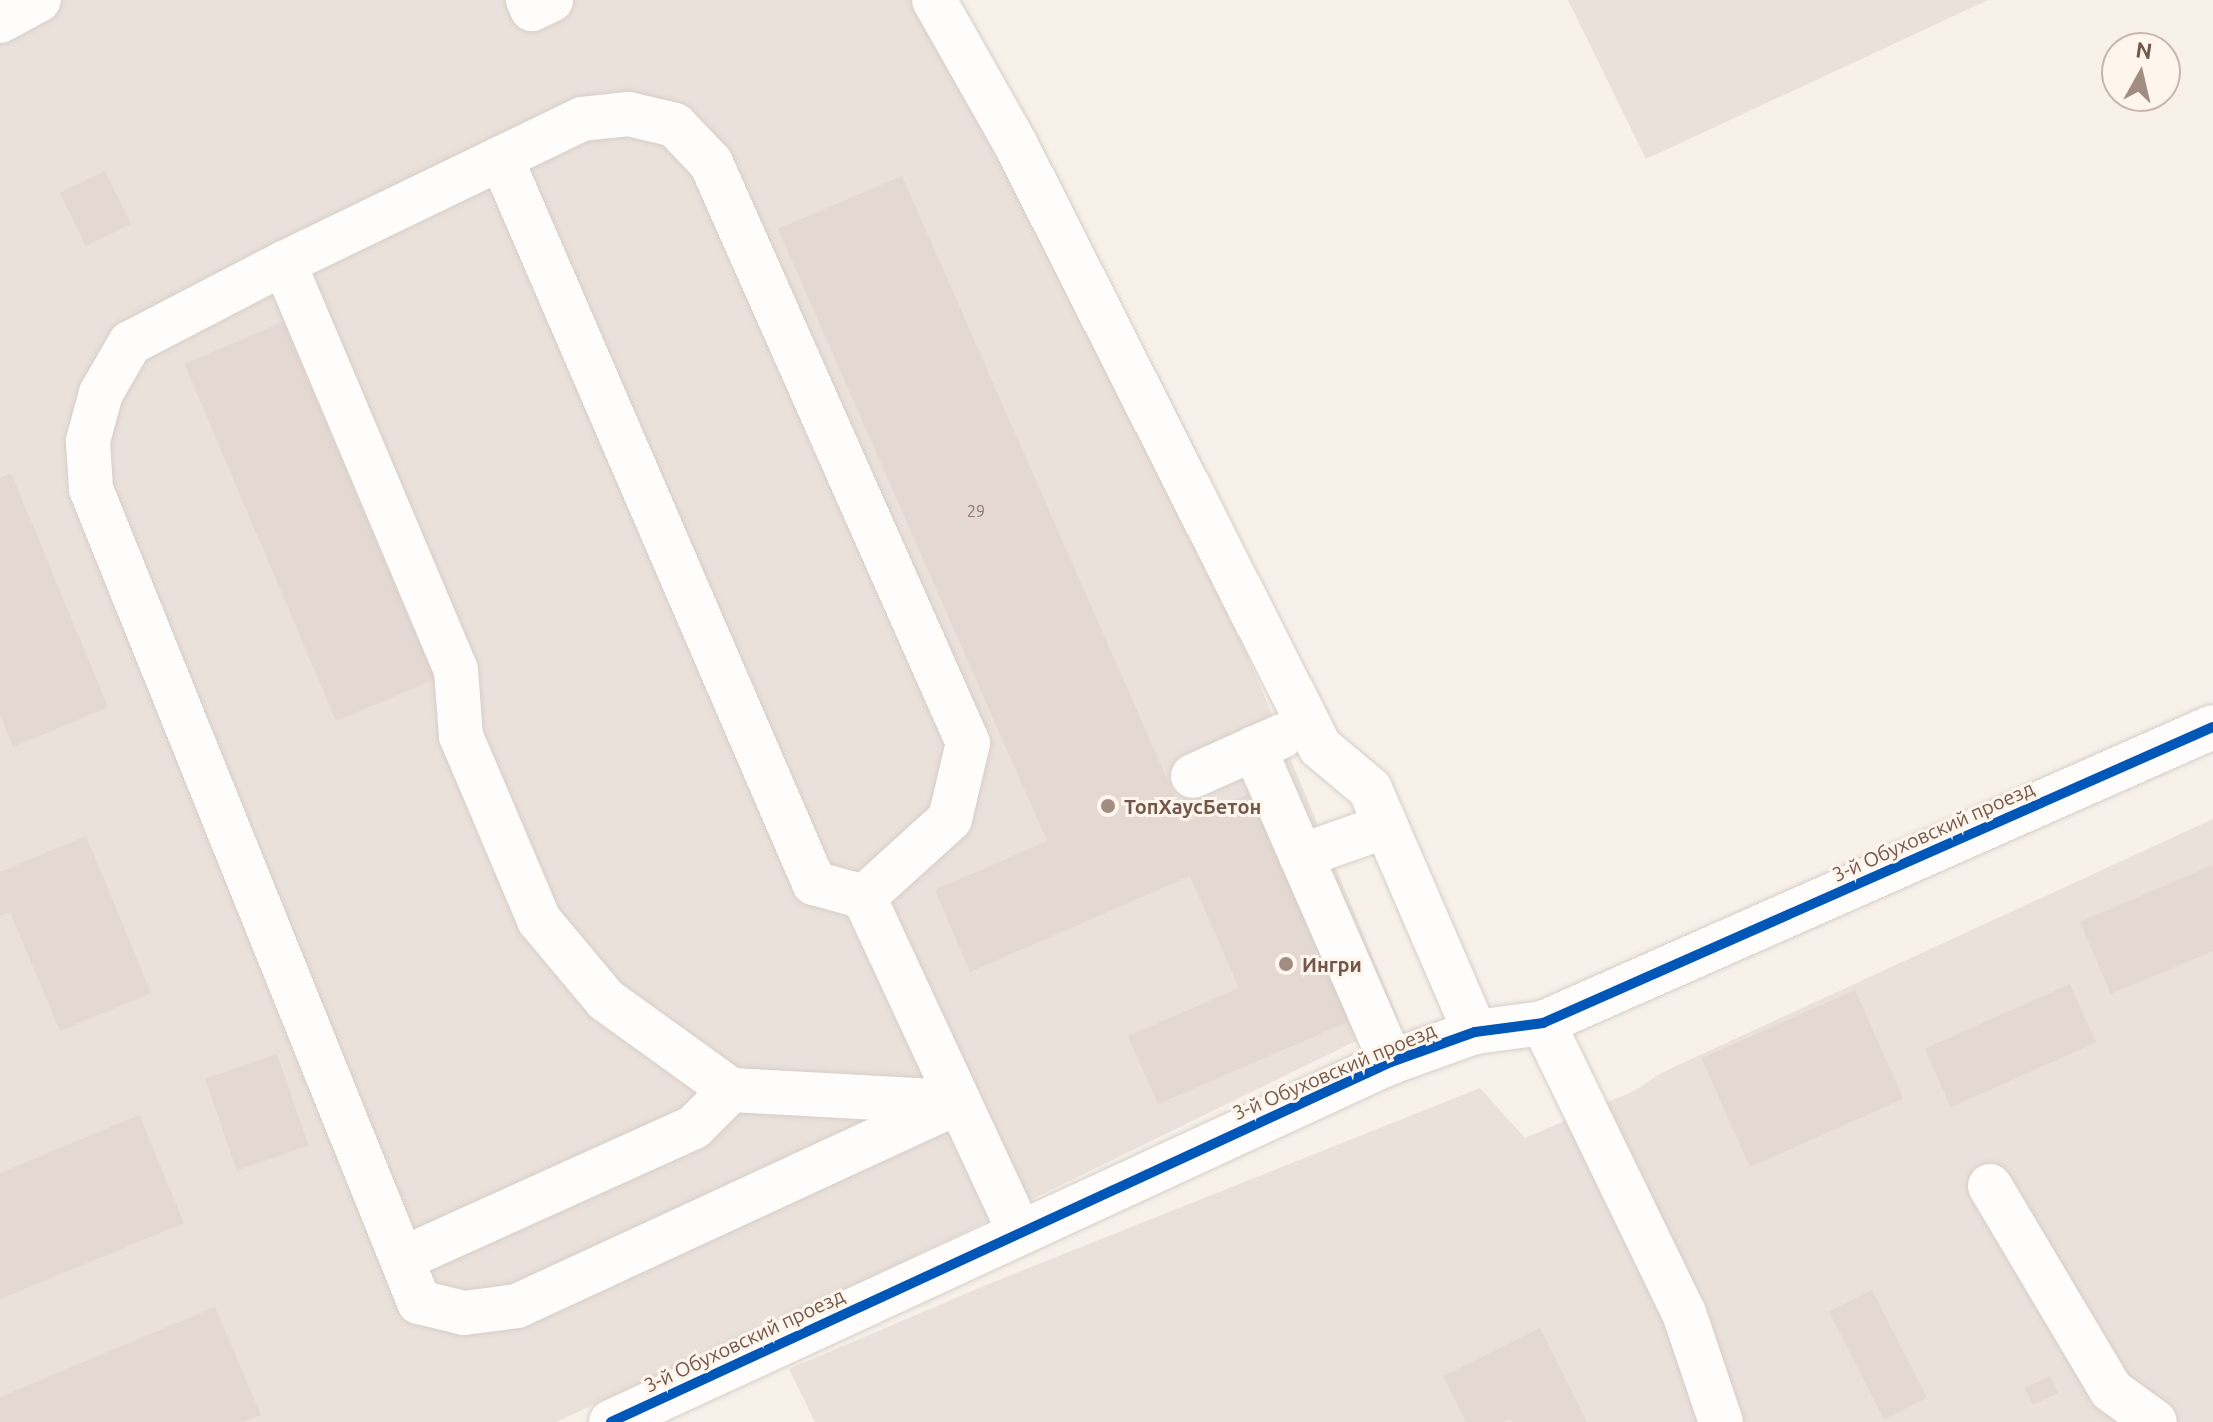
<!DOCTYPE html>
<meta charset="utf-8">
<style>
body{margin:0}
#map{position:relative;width:2213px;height:1422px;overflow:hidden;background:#f7f1ea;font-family:Ubuntu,sans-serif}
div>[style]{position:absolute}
.industrial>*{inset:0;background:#eae1db}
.building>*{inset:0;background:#e3d9d2;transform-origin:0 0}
.roads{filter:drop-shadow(0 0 2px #d6cdc7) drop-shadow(0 0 2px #d6cdc7)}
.minor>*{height:44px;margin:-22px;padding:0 22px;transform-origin:22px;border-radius:22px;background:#fefdfc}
.cycleway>*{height:10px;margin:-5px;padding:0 5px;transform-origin:5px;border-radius:5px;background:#0057b8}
.dots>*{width:22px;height:22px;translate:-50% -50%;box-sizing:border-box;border:4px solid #fef6ec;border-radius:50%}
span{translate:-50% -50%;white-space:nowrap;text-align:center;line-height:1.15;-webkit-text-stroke:6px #fef6ec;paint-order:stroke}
.number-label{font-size:16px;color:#927a6f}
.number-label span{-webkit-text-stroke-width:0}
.poi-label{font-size:20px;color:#74574b;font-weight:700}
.left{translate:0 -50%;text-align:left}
.street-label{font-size:20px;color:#74574b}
.north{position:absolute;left:2101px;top:32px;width:80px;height:80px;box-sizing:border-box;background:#fef6ec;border:2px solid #c7b6ac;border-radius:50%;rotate:8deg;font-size:22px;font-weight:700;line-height:32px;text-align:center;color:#74574b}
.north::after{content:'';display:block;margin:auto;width:28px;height:36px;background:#a28d83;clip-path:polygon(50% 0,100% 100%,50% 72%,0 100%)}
</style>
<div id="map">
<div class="industrial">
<div style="clip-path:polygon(0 0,918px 0,1179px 491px,1399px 1020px,889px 1269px,556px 1422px,0 1422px)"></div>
<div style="clip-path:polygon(1568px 0,1988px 0,1646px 159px)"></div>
<div style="clip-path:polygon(2213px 819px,2213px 1422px,815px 1422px,789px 1369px,991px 1283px,1480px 1088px,1525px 1138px,1634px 1091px,1661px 1073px)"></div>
</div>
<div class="building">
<div style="left:105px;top:171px;width:59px;height:50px;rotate:64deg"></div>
<div style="clip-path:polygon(902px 176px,1186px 822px,1250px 793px,1350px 1021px,1158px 1104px,1128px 1036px,1239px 988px,1190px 876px,970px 972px,935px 890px,1047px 841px,778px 229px)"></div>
<div style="left:283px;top:322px;width:388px;height:107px;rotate:67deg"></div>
<div style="clip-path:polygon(11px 473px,108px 707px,13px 747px,0 714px,0 478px)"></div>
<div style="clip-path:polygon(86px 836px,151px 993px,60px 1031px,10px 912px,0 916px,0 872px)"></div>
<div style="clip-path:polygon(2213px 865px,2213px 951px,2111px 994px,2080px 922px)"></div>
<div style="left:2070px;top:984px;width:64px;height:159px;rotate:66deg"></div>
<div style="left:1855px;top:990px;width:119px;height:168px;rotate:66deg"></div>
<div style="left:277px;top:1054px;width:97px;height:76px;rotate:71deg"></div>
<div style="clip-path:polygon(139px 1115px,184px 1223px,0 1299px,0 1173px)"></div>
<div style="left:1872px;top:1290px;width:121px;height:48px;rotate:63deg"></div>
<div style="clip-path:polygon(215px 1307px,261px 1415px,243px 1422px,0 1422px,0 1397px)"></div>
<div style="clip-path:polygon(1540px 1328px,1587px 1422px,1512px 1422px,1511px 1418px,1503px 1422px,1466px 1422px,1443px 1376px)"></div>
<div style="left:2050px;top:1376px;width:19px;height:28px;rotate:65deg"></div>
</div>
<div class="roads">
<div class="minor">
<div style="left:528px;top:0;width:10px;rotate:66deg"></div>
<div style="left:532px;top:9px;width:21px;rotate:-25deg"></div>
<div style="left:934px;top:0;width:167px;rotate:60.5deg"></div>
<div style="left:1016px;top:145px;width:674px;rotate:63.21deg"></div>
<div style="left:1320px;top:747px;width:65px;rotate:40deg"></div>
<div style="left:1370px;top:789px;width:265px;rotate:66.6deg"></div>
<div style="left:0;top:21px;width:44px;rotate:-28.3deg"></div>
<div style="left:501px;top:158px;width:790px;rotate:66.65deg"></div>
<div style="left:814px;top:883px;width:52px;rotate:15.6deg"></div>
<div style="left:864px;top:897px;width:368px;rotate:65.1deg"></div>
<div style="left:284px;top:263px;width:442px;rotate:67.1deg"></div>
<div style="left:456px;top:670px;width:66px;rotate:85.7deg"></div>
<div style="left:461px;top:736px;width:200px;rotate:67deg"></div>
<div style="left:539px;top:920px;width:104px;rotate:50.1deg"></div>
<div style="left:606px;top:1000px;width:154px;rotate:35.8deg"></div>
<div style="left:731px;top:1090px;width:222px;rotate:3.1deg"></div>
<div style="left:1254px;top:748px;width:343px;rotate:66.4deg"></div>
<div style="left:1193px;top:776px;width:98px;rotate:-24.2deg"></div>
<div style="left:1301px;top:856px;width:90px;rotate:-19.4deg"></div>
<div style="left:864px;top:897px;width:116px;rotate:-42.2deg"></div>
<div style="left:950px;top:819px;width:78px;rotate:-76.7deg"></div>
<div style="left:968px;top:743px;width:634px;rotate:-113.9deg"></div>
<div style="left:711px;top:163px;width:52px;rotate:-133.5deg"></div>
<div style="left:675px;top:125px;width:47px;rotate:-166.6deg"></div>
<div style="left:629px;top:114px;width:47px;rotate:173.9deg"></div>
<div style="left:582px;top:119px;width:331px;rotate:154.2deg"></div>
<div style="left:284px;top:263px;width:174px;rotate:152.5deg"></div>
<div style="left:130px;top:343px;width:58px;rotate:120.1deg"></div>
<div style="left:101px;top:393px;width:50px;rotate:105.2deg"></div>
<div style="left:88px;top:441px;width:48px;rotate:86.4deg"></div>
<div style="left:91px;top:489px;width:877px;rotate:68.03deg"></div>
<div style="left:419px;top:1302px;width:46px;rotate:13.7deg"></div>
<div style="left:464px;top:1313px;width:53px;rotate:-7.5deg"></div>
<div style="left:517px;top:1306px;width:487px;rotate:-24.8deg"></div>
<div style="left:1543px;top:1023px;width:322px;rotate:64.1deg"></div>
<div style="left:1684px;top:1313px;width:115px;rotate:71.3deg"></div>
<div style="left:1990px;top:1186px;width:237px;rotate:59.3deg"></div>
<div style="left:2111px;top:1390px;width:54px;rotate:36deg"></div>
<div style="left:402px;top:1259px;width:320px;rotate:-24.3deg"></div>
<div style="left:694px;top:1127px;width:52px;rotate:-45deg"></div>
<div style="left:611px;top:1422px;width:859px;rotate:-24.78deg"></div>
<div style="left:1391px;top:1062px;width:89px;rotate:-19.7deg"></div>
<div style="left:1475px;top:1032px;width:69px;rotate:-7.5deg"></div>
<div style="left:1543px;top:1023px;width:732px;rotate:-23.84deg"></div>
</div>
</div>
<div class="cycleway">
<div style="left:611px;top:1422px;width:859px;rotate:-24.78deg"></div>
<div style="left:1391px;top:1062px;width:89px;rotate:-19.7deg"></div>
<div style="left:1475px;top:1032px;width:69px;rotate:-7.5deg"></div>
<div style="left:1543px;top:1023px;width:732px;rotate:-23.84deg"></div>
</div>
<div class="dots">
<div style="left:1108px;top:806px;background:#a28d83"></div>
<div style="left:1286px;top:964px;background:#a28d83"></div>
</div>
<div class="number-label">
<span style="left:976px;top:511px">29</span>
</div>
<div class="poi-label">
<span class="left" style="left:1124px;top:806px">ТопХаусБетон</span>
<span class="left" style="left:1302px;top:964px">Ингри</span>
</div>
<div class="street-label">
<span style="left:1933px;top:831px;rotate:-24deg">3-й Обуховский проезд</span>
<span style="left:1334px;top:1071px;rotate:-23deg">3-й Обуховский проезд</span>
<span style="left:744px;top:1340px;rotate:-25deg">3-й Обуховский проезд</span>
</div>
<div class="north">N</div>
</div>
